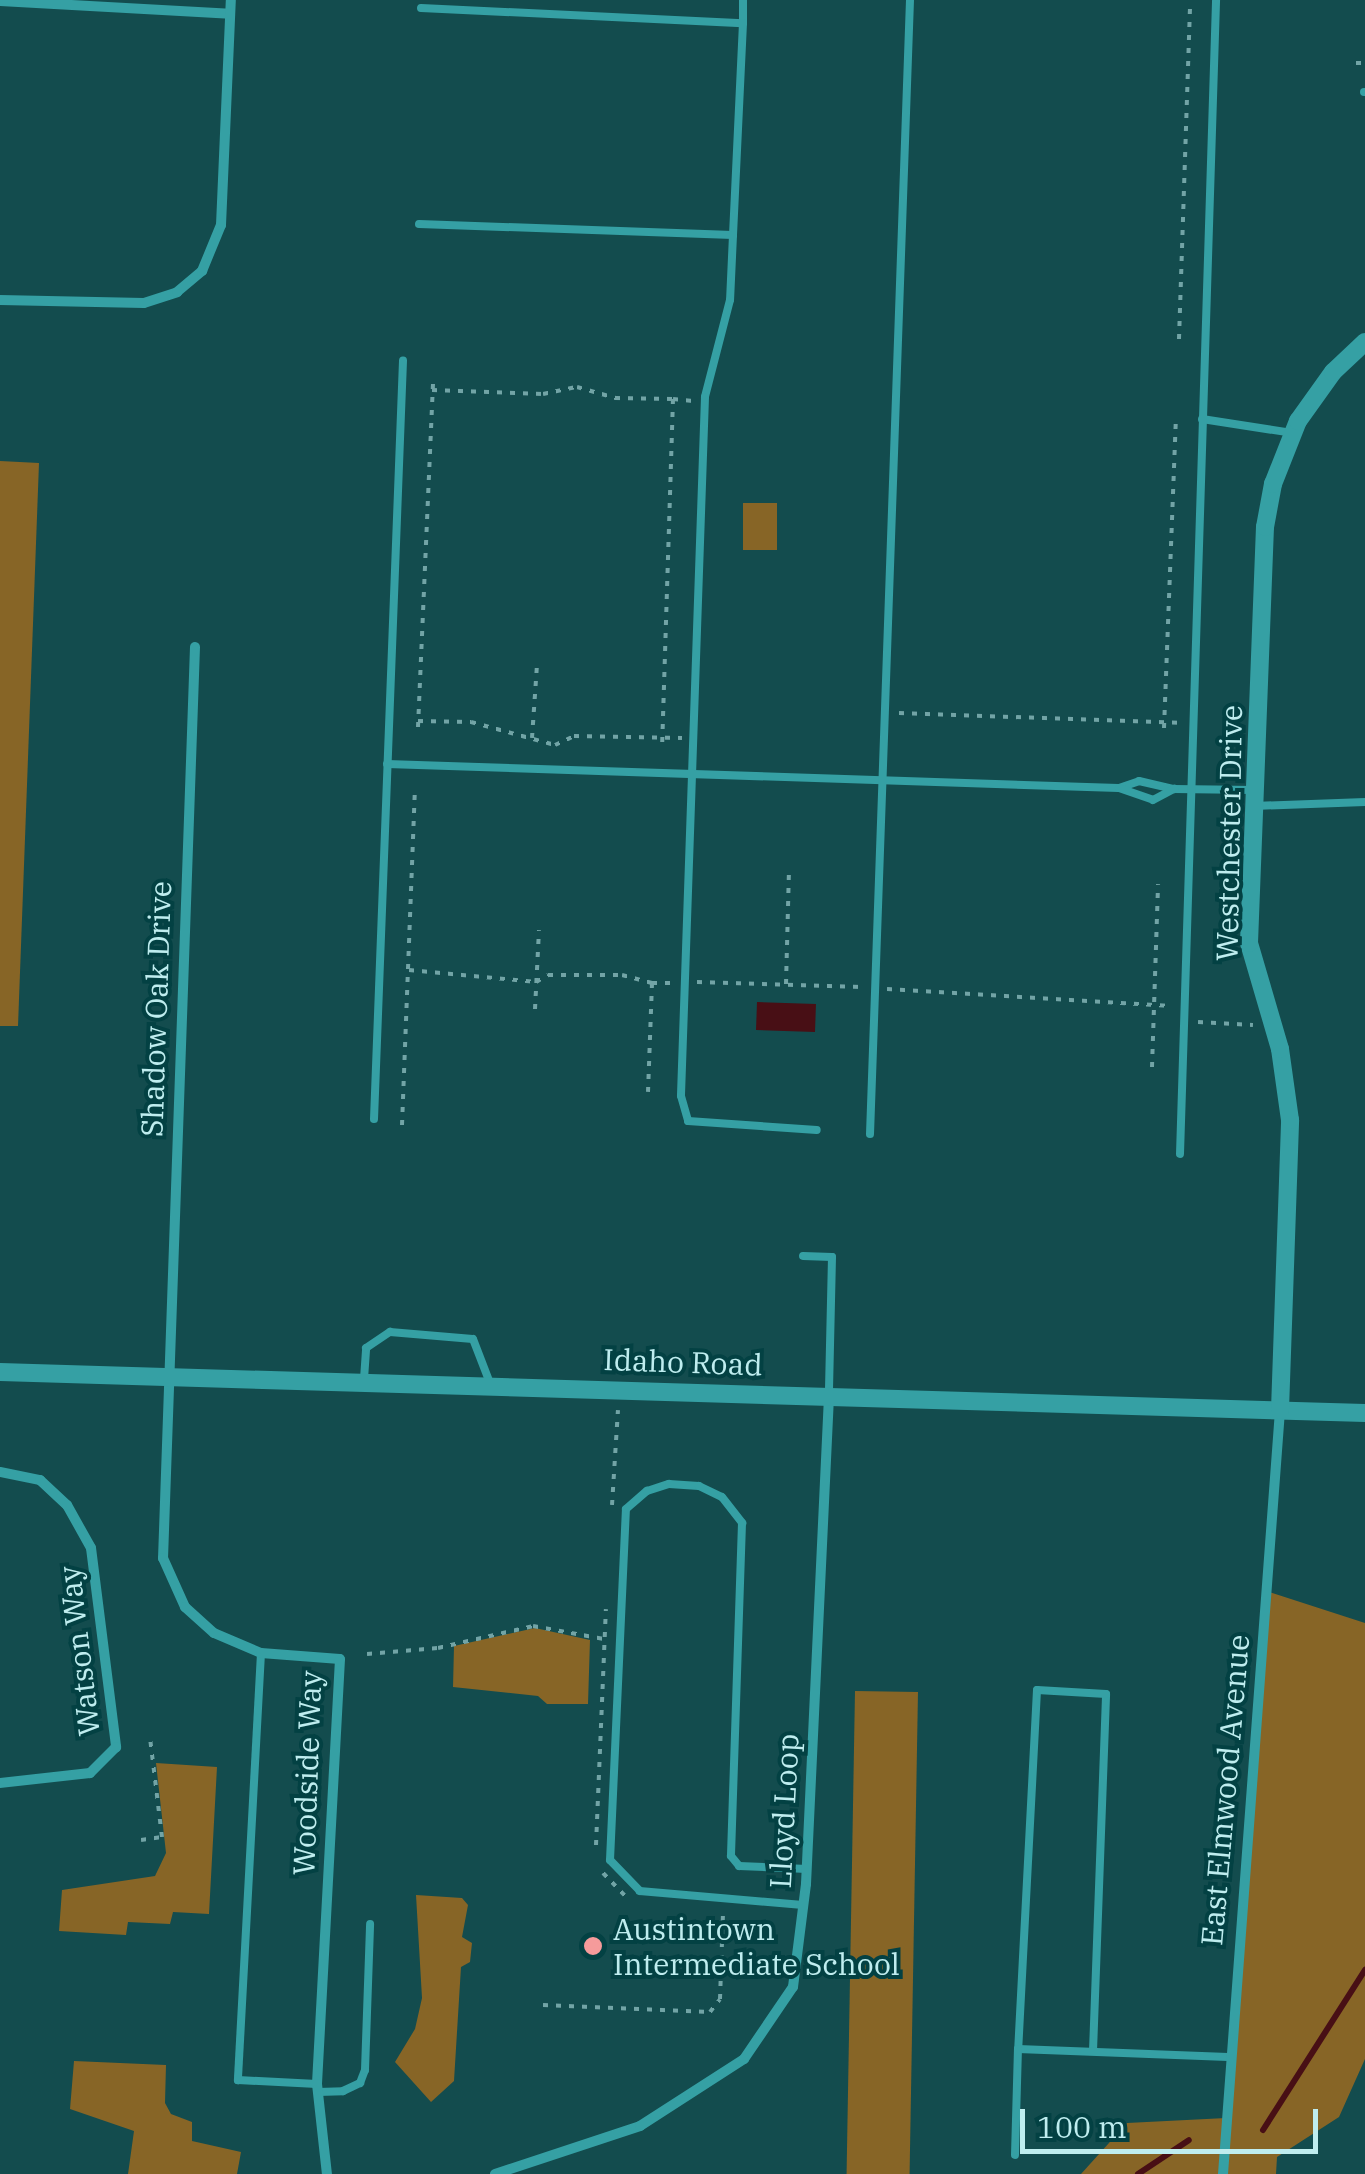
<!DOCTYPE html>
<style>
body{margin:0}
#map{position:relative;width:1365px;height:2174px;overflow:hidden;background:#134c4e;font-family:"IBM Plex Serif",serif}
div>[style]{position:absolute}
.green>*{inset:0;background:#876526;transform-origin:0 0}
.water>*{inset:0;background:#480f15;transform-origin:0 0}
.stream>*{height:6px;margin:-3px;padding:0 3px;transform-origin:3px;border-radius:3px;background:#480f15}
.path>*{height:4px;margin-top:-2px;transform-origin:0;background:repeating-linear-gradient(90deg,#72a4a6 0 5px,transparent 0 13px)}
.service>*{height:8px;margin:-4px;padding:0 4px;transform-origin:4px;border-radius:4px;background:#35a0a4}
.minor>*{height:10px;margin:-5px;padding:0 5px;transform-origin:5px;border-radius:5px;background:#35a0a4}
.tertiary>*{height:18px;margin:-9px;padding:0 9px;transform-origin:9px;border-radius:9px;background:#35a0a4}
.dots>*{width:28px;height:28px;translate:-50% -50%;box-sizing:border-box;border:5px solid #034143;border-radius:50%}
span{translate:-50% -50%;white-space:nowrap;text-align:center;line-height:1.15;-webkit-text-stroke:8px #034143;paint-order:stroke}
.street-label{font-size:30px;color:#bfedef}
.poi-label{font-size:30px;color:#bfedef}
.left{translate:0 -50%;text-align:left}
.scale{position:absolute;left:1020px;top:2109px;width:298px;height:45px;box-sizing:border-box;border:5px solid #bfedef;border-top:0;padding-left:12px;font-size:30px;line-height:35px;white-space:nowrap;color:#bfedef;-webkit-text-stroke:8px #034143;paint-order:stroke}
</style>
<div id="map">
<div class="green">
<div style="clip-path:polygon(0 461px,39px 463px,18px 1026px,0 1026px)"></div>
<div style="left:743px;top:503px;width:34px;height:47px"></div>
<div style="clip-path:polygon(1269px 1592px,1365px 1623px,1365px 2059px,1339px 2117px,1277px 2157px,1276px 2174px,1081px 2174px,1127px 2123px,1226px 2118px)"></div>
<div style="clip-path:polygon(535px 1628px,590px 1640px,588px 1704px,547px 1704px,538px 1696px,453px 1687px,454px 1646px)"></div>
<div style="left:855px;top:1691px;width:63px;height:483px;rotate:1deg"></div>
<div style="clip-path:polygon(156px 1763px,217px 1767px,209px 1914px,173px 1912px,170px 1924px,128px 1922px,126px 1935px,59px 1931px,62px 1890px,155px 1876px,166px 1853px)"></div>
<div style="clip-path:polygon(416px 1895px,462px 1898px,468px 1905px,462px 1937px,472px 1943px,470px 1962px,461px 1967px,454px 2081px,431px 2102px,395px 2062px,415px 2029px,422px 1998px)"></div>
<div style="clip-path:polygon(74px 2061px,166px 2065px,165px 2103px,171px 2114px,192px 2122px,192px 2141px,241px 2152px,237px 2174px,128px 2174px,134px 2131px,70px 2109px)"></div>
</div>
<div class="water">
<div style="left:757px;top:1002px;width:59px;height:28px;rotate:2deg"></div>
</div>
<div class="stream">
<div style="left:1263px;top:2130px;width:190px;rotate:-57.5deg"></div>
<div style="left:1138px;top:2174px;width:61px;rotate:-33.7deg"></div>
</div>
<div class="path">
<div style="left:1356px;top:63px;width:9px"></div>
<div style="left:1179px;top:339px;width:335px;rotate:-88.1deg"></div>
<div style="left:432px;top:390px;width:111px;rotate:2.1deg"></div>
<div style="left:543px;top:394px;width:35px;rotate:-12deg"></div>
<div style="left:577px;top:387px;width:40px;rotate:16deg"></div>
<div style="left:615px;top:398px;width:58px;rotate:1deg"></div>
<div style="left:673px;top:399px;width:347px;rotate:91.8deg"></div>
<div style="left:673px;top:399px;width:20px;rotate:6deg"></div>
<div style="left:899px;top:713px;width:280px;rotate:2deg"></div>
<div style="left:418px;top:721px;width:53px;rotate:1.1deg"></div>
<div style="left:471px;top:722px;width:87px;rotate:15.3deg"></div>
<div style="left:555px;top:745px;width:21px;rotate:-25deg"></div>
<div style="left:574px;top:736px;width:108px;rotate:1.1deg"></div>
<div style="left:418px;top:727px;width:347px;rotate:-87.5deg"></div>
<div style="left:1164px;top:728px;width:307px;rotate:-87.8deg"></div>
<div style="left:532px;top:738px;width:73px;rotate:-86.1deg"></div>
<div style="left:409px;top:970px;width:128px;rotate:5.4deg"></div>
<div style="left:536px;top:982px;width:14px;rotate:-30deg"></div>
<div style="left:548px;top:975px;width:74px"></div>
<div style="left:622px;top:975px;width:31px;rotate:15deg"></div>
<div style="left:652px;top:983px;width:109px;rotate:92.1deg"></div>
<div style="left:697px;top:982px;width:165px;rotate:1.7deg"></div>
<div style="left:652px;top:983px;width:21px"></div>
<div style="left:786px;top:984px;width:115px;rotate:-88.5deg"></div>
<div style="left:887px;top:989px;width:285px;rotate:3.4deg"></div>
<div style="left:535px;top:1009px;width:79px;rotate:-87.1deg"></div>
<div style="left:1198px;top:1022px;width:55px;rotate:3.1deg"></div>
<div style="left:1152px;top:1067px;width:183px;rotate:-88.1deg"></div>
<div style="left:402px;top:1125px;width:338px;rotate:-87.8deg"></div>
<div style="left:612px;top:1505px;width:95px;rotate:-86.4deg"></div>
<div style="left:367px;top:1654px;width:71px;rotate:-4.8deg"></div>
<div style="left:438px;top:1648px;width:98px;rotate:-13deg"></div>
<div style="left:533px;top:1626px;width:72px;rotate:10.4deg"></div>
<div style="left:141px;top:1840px;width:21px;rotate:-8deg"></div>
<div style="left:162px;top:1837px;width:100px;rotate:-96.9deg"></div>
<div style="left:596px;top:1845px;width:236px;rotate:-87.6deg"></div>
<div style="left:603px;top:1873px;width:35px;rotate:46deg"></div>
<div style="left:543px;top:2005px;width:167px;rotate:2.4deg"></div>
<div style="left:710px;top:2012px;width:16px;rotate:-52deg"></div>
<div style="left:720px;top:1999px;width:86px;rotate:-88deg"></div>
</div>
<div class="service">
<div style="left:421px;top:8px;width:322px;rotate:2.7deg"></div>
<div style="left:743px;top:23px;width:23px;rotate:-90deg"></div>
<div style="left:1364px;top:92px;width:1px"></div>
<div style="left:419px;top:224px;width:314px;rotate:2deg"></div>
<div style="left:733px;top:235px;width:212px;rotate:-87.3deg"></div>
<div style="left:733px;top:235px;width:65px;rotate:92.6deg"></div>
<div style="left:730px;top:300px;width:100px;rotate:104.5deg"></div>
<div style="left:705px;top:397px;width:699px;rotate:91.97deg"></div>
<div style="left:681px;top:1096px;width:26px;rotate:74deg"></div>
<div style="left:688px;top:1121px;width:129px;rotate:4deg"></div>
<div style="left:1202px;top:419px;width:91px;rotate:8.8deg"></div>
<div style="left:387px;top:764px;width:732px;rotate:1.88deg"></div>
<div style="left:1119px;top:788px;width:21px;rotate:-19deg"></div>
<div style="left:1139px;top:781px;width:36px;rotate:13deg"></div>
<div style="left:1174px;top:789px;width:80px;rotate:0.7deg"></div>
<div style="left:1119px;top:788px;width:36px;rotate:19deg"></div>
<div style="left:1153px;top:800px;width:24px;rotate:-28deg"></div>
<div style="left:1254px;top:806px;width:111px;rotate:-2.1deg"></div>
<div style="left:374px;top:1119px;width:759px;rotate:-87.81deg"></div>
<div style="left:870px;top:1134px;width:1135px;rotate:-87.98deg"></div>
<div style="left:1180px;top:1154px;width:1155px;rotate:-88.21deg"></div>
<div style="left:803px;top:1256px;width:29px;rotate:2deg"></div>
<div style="left:832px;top:1257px;width:137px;rotate:91.3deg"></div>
<div style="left:364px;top:1379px;width:31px;rotate:-86deg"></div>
<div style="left:366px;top:1348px;width:29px;rotate:-34deg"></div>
<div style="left:390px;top:1332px;width:83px;rotate:4.8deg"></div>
<div style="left:473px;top:1339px;width:47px;rotate:68.9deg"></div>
<div style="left:261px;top:1653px;width:428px;rotate:93.1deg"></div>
<div style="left:238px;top:2080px;width:79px;rotate:2.9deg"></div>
<div style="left:803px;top:1905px;width:164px;rotate:-175.1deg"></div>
<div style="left:640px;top:1891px;width:43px;rotate:-134.1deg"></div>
<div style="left:610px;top:1860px;width:351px;rotate:-87.4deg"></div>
<div style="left:626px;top:1509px;width:28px;rotate:-41deg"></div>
<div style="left:647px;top:1491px;width:23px;rotate:-18deg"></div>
<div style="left:669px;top:1484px;width:30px;rotate:4deg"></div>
<div style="left:699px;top:1486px;width:25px;rotate:26deg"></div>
<div style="left:722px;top:1497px;width:33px;rotate:52deg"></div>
<div style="left:742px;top:1523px;width:333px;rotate:91.9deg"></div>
<div style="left:731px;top:1856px;width:13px;rotate:51deg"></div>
<div style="left:739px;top:1866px;width:68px;rotate:2.5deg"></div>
<div style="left:1093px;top:2051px;width:357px;rotate:-87.9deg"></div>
<div style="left:1106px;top:1694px;width:69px;rotate:-176.7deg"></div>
<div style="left:1037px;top:1690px;width:360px;rotate:93deg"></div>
<div style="left:1018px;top:2049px;width:210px;rotate:2.2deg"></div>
<div style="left:318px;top:2092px;width:25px;rotate:-2deg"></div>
<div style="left:343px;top:2091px;width:19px;rotate:-25deg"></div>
<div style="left:360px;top:2083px;width:14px;rotate:-69deg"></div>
<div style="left:365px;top:2070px;width:146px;rotate:-88deg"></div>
<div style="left:1015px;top:2155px;width:106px;rotate:-88.4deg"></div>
</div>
<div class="minor">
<div style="left:0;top:1px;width:230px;rotate:3.2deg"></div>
<div style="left:0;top:300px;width:144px;rotate:1.2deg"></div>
<div style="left:144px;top:303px;width:35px;rotate:-18deg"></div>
<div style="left:177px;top:292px;width:33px;rotate:-40deg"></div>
<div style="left:202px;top:271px;width:50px;rotate:-67.6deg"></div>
<div style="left:221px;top:225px;width:225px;rotate:-87.5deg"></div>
<div style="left:195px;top:647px;width:912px;rotate:92.01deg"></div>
<div style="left:163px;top:1558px;width:54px;rotate:65.8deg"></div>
<div style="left:185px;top:1607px;width:39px;rotate:42deg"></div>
<div style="left:214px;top:1633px;width:51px;rotate:23.1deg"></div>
<div style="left:261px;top:1653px;width:79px;rotate:4.3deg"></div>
<div style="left:340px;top:1659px;width:426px;rotate:93.1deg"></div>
<div style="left:317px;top:2084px;width:91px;rotate:83.7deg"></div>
<div style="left:0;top:1472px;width:41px;rotate:11.3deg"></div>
<div style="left:40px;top:1480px;width:37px;rotate:43deg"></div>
<div style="left:67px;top:1505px;width:49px;rotate:60.8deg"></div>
<div style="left:91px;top:1548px;width:201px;rotate:82.8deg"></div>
<div style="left:116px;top:1747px;width:37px;rotate:135deg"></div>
<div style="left:90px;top:1773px;width:91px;rotate:173.7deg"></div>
<div style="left:495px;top:2174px;width:153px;rotate:-18.3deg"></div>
<div style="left:640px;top:2126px;width:124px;rotate:-32.8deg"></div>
<div style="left:744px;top:2059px;width:87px;rotate:-55.8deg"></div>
<div style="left:793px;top:1987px;width:104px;rotate:-82.8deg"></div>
<div style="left:806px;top:1884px;width:490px;rotate:-87.3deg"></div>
<div style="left:1223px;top:2174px;width:766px;rotate:-85.73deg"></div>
</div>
<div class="tertiary">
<div style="left:0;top:1372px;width:1366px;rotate:1.72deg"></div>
<div style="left:1280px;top:1410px;width:290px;rotate:-88deg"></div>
<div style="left:1290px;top:1120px;width:72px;rotate:-98deg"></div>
<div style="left:1280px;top:1049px;width:110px;rotate:-106.3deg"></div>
<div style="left:1249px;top:943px;width:416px;rotate:-87.8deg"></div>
<div style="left:1265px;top:527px;width:44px;rotate:-79.5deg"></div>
<div style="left:1273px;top:484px;width:68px;rotate:-68.4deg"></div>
<div style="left:1298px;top:421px;width:60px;rotate:-54.5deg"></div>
<div style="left:1333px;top:372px;width:44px;rotate:-43.2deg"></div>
</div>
<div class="dots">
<div style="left:593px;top:1946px;background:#f59b9b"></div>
</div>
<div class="street-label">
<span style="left:1229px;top:833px;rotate:-89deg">Westchester Drive</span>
<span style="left:156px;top:1009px;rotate:-88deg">Shadow Oak Drive</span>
<span style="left:683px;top:1362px;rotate:2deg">Idaho Road</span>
<span style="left:79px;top:1651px;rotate:-97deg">Watson Way</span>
<span style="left:307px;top:1773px;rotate:-88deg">Woodside Way</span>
<span style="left:1225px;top:1790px;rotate:-85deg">East Elmwood Avenue</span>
<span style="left:784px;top:1811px;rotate:-87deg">Lloyd Loop</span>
</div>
<div class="poi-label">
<span class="left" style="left:613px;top:1946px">Austintown<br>Intermediate School</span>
</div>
<div class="scale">100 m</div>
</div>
